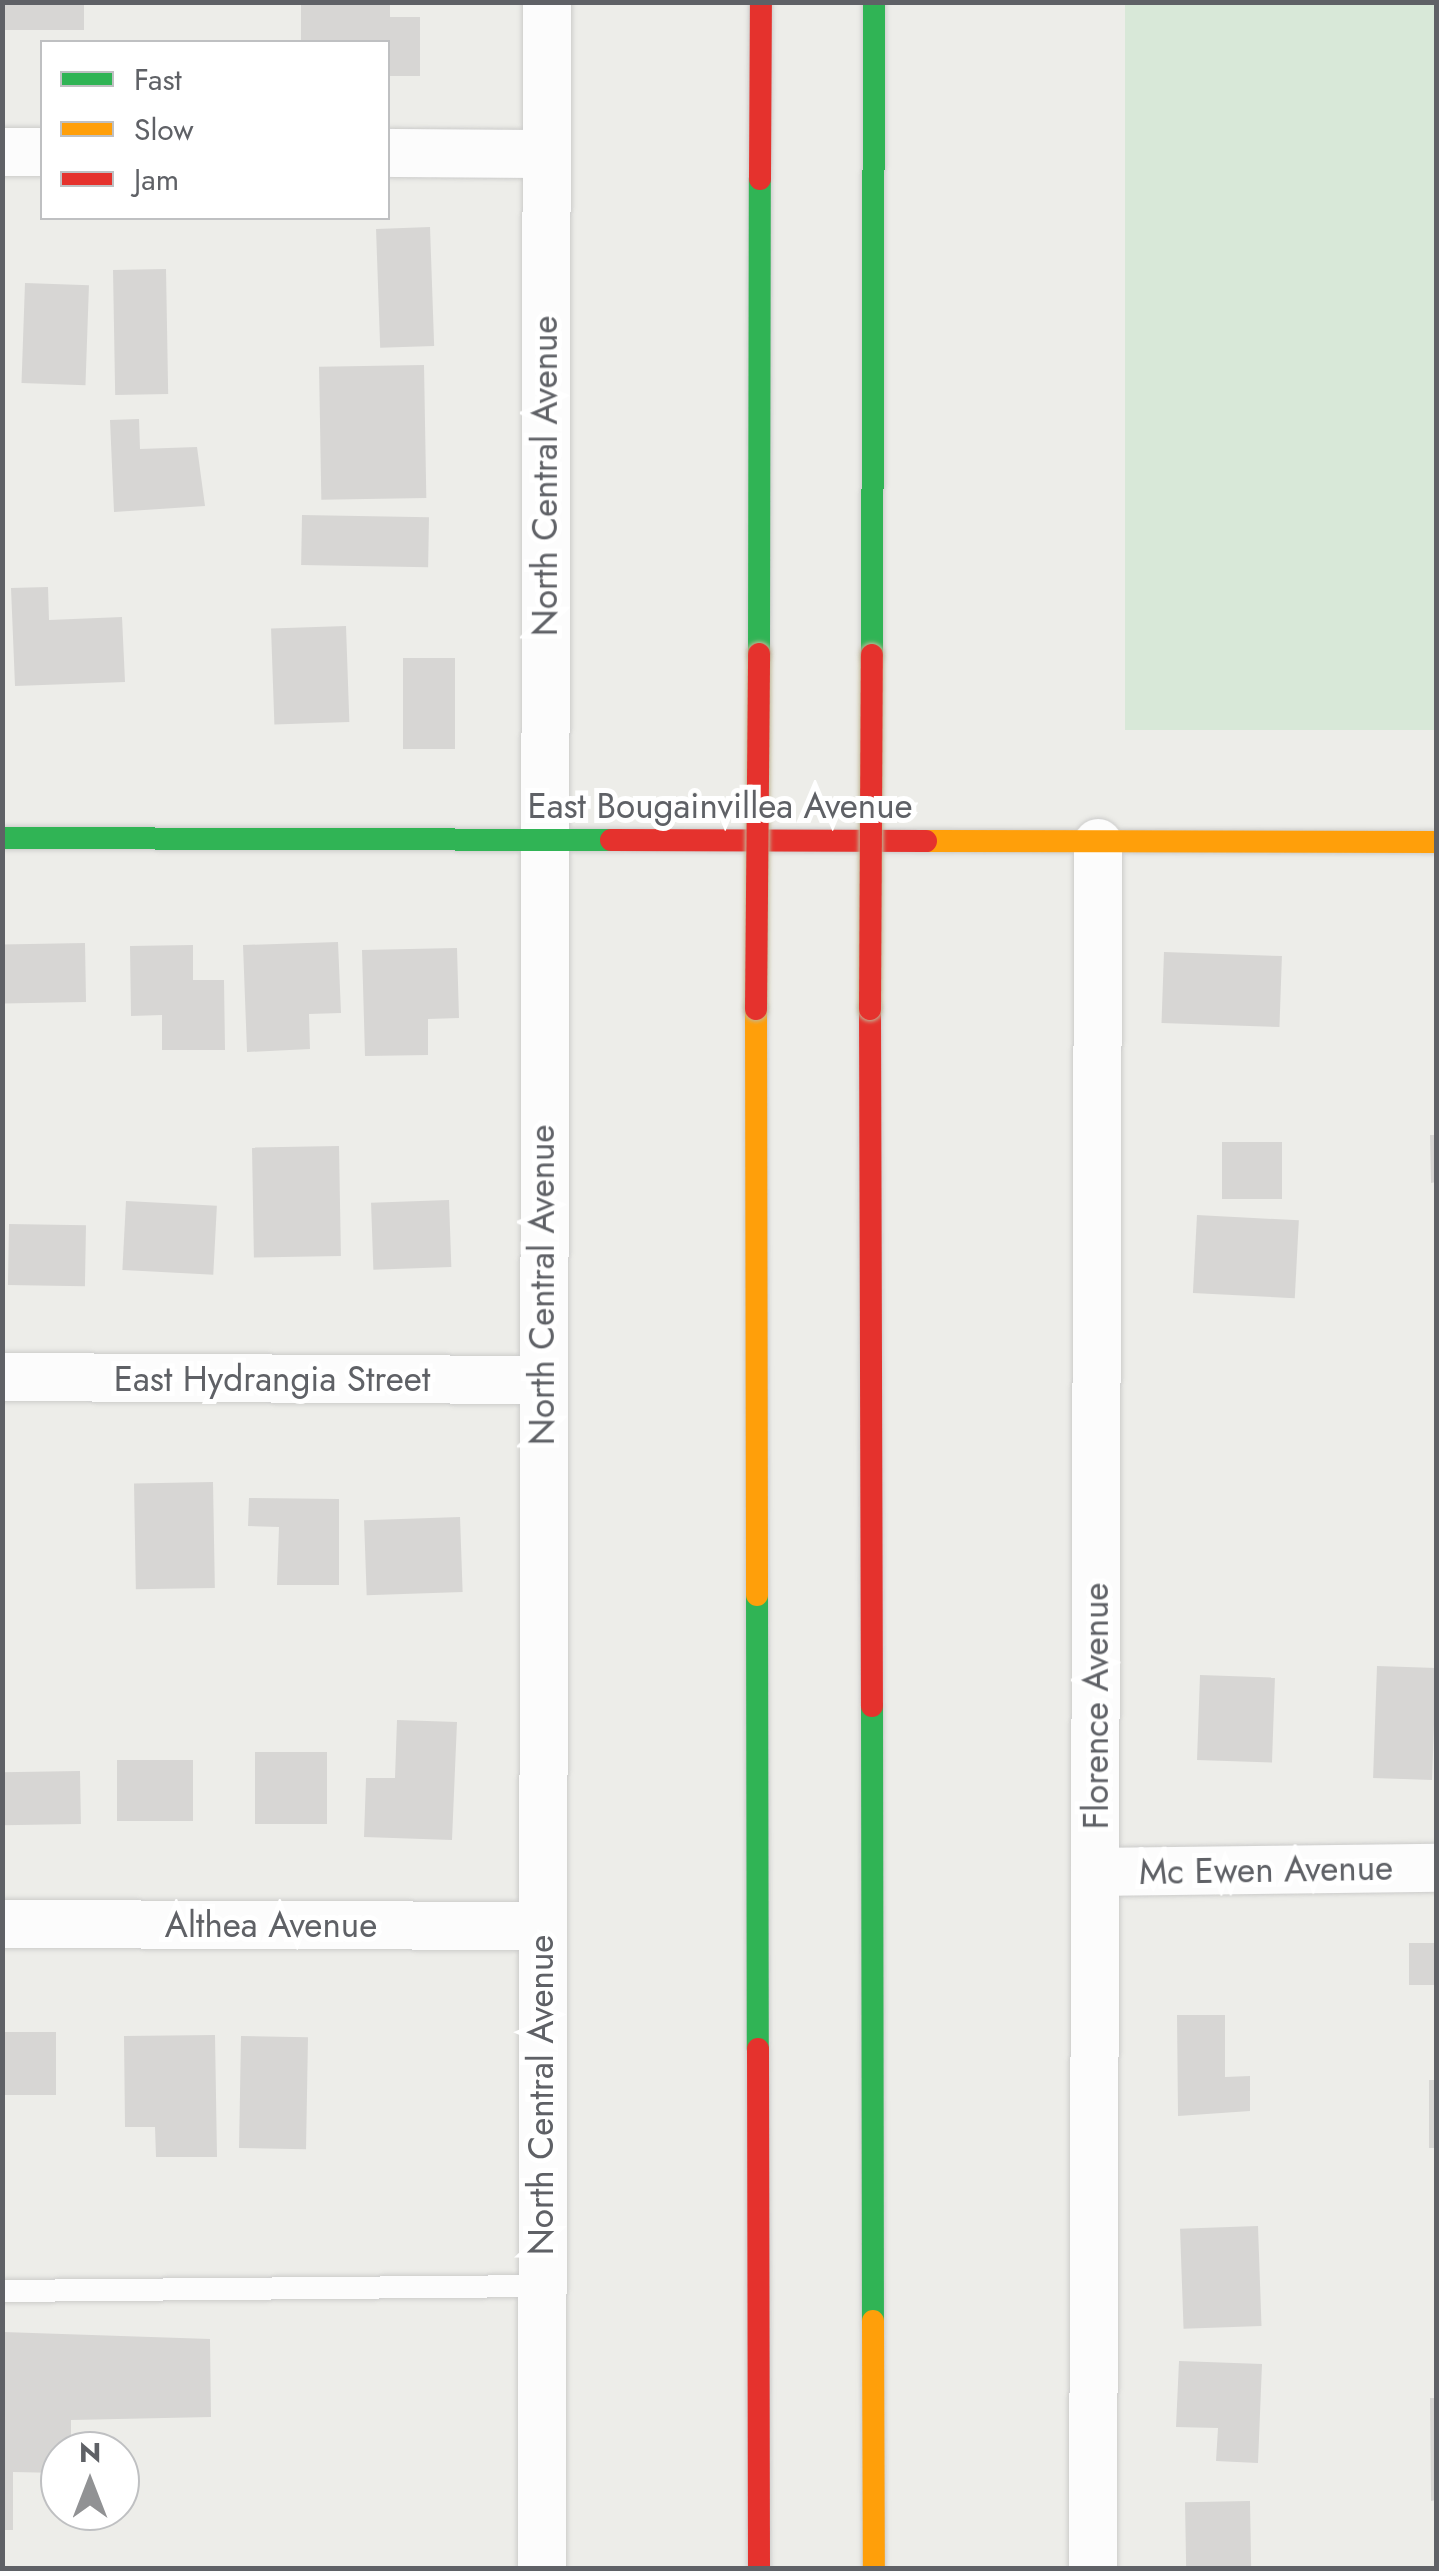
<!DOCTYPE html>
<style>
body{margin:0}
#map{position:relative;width:1439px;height:2571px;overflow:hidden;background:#edede9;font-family:Jost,sans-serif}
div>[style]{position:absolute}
.green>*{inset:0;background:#d8e8d8;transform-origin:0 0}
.building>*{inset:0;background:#d7d6d4;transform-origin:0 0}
.roads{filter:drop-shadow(0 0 2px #cbcbca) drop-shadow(0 0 2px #cbcbca)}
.lane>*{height:22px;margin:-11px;padding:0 11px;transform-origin:11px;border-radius:11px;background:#fcfcfc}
.street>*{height:48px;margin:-24px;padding:0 24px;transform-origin:24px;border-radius:24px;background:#fcfcfc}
.fast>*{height:22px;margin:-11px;padding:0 11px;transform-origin:11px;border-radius:11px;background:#30b455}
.slow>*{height:22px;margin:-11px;padding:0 11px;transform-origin:11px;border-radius:11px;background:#ff9f0a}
.jam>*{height:22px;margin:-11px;padding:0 11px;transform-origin:11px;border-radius:11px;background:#e5322d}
.bridges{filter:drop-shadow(0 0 2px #c0b89a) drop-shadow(0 0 2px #c0b89a)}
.jam-bridge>*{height:22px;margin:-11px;padding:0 11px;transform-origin:11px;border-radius:11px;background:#e5322d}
span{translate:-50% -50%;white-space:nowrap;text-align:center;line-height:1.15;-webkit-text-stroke:10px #fff;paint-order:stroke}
.street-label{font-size:35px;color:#5f6166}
.frame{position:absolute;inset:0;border:5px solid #5f6166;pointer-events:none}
.legend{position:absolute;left:40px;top:40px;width:350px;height:180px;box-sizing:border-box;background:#fff;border:2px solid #bfc0c2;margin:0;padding:12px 18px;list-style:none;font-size:30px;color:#5f6166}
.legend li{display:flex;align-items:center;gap:20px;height:50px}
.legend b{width:50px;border:2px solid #bfc0c2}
.north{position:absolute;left:40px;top:2431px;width:100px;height:100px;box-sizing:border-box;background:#fff;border:2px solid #bfc0c2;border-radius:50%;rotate:0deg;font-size:28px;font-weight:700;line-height:40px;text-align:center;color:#5f6166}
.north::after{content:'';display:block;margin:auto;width:35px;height:45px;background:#919294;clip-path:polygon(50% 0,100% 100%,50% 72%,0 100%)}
</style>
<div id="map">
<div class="green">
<div style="left:1125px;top:3px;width:311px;height:727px"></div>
</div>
<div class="building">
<div style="left:2px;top:2px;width:82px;height:28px"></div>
<div style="clip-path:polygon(301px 2px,390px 2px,390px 17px,420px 17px,420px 76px,388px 76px,388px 42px,301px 42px)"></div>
<div style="left:430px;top:227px;width:119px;height:54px;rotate:88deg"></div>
<div style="left:166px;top:269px;width:125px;height:53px;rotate:89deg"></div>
<div style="left:25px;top:283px;width:64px;height:100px;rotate:2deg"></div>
<div style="left:424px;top:365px;width:133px;height:105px;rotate:89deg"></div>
<div style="clip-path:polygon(139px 419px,140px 449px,197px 447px,205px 506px,114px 512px,110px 420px)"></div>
<div style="left:302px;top:515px;width:127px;height:50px;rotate:1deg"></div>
<div style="clip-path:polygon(48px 587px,49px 620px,122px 617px,125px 682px,15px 686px,11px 588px)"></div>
<div style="left:346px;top:626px;width:96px;height:75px;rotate:88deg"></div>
<div style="left:455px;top:658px;width:91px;height:52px;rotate:90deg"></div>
<div style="clip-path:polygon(338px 942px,341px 1013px,309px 1014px,310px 1049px,247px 1052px,243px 945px)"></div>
<div style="left:85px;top:943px;width:59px;height:83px;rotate:89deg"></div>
<div style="clip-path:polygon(193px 945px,193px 980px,224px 980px,225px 1050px,162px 1050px,162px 1015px,131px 1016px,130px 946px)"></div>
<div style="clip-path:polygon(457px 948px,459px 1018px,428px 1019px,428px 1055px,365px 1056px,362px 950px)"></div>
<div style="left:1164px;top:952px;width:118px;height:71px;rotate:2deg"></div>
<div style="clip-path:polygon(1430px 1135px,1436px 1135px,1436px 1182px,1431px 1183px)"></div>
<div style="left:1222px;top:1142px;width:60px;height:57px"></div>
<div style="left:339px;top:1146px;width:110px;height:87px;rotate:89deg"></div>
<div style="left:449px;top:1200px;width:67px;height:78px;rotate:88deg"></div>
<div style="left:126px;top:1201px;width:91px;height:69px;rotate:3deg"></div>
<div style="left:1197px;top:1215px;width:102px;height:78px;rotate:3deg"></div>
<div style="left:9px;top:1224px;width:77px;height:61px;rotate:1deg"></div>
<div style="left:213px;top:1482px;width:106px;height:79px;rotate:89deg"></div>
<div style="clip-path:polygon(249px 1498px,339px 1499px,339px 1585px,277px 1585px,279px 1527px,248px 1526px)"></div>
<div style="left:460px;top:1517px;width:75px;height:96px;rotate:88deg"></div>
<div style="left:1377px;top:1666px;width:59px;height:112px;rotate:2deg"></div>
<div style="left:1200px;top:1675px;width:75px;height:85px;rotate:2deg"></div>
<div style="clip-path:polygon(397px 1720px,457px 1722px,452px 1840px,364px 1837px,366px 1778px,395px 1778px)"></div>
<div style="left:255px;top:1752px;width:72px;height:72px"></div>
<div style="left:193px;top:1760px;width:61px;height:76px;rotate:90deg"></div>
<div style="left:80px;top:1771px;width:53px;height:78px;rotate:89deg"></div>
<div style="left:1409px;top:1943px;width:27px;height:42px"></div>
<div style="clip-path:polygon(1177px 2015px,1225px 2015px,1225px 2077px,1250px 2076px,1250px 2111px,1178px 2116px)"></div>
<div style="left:2px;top:2032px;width:54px;height:63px"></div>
<div style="clip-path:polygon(215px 2035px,217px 2157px,156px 2157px,155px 2127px,125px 2127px,124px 2036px)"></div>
<div style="left:241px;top:2036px;width:67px;height:112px;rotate:1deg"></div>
<div style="left:1429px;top:2080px;width:7px;height:68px"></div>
<div style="left:1258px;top:2226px;width:100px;height:78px;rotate:88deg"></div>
<div style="clip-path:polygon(3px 2332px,210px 2339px,211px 2417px,71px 2420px,71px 2451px,60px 2451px,60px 2473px,13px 2472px,13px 2530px,2px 2530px)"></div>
<div style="clip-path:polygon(1179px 2361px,1262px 2364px,1258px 2463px,1216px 2461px,1218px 2428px,1176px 2427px)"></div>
<div style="clip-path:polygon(1430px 2398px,1436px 2398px,1436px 2500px,1431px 2501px)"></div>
<div style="left:1250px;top:2501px;width:67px;height:65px;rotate:89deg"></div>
</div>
<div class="roads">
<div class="lane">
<div style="left:2px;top:2291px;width:539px;rotate:-0.53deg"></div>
</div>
<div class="street">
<div style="left:2px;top:152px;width:40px"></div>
<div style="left:388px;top:153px;width:158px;rotate:0.4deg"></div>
<div style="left:2px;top:1377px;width:539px;rotate:0.32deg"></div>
<div style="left:1095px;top:1872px;width:341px;rotate:-0.7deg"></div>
<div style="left:2px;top:1924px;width:538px;rotate:0.21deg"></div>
<div style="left:542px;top:2568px;width:2566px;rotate:-89.89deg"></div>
<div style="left:1093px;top:2568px;width:1725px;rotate:-89.83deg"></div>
</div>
<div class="fast">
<div style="left:759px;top:654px;width:475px;rotate:-89.9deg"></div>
<div style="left:872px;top:655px;width:653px;rotate:-89.82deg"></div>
<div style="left:2px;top:838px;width:609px;rotate:0.19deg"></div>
<div style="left:757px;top:1595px;width:454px;rotate:89.9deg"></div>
<div style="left:872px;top:1706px;width:615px;rotate:89.91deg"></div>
</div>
<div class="slow">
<div style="left:926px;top:841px;width:510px;rotate:0.11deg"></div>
<div style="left:756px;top:1009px;width:586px;rotate:89.9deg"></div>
<div style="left:873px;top:2321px;width:247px;rotate:89.8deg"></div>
</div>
<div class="jam">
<div style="left:760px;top:179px;width:177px;rotate:-89.7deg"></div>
<div style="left:611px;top:840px;width:315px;rotate:0.2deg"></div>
<div style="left:870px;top:1009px;width:697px;rotate:89.84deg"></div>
<div style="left:758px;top:2049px;width:519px;rotate:89.89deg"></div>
</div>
</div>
<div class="bridges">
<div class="jam-bridge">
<div style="left:756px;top:1009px;width:355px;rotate:-89.5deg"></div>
<div style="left:870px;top:1009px;width:354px;rotate:-89.7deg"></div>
</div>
</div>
<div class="street-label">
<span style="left:545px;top:476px;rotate:-90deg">North Central Avenue</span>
<span style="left:720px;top:806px">East Bougainvillea Avenue</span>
<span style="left:542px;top:1285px;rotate:-90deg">North Central Avenue</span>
<span style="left:272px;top:1379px">East Hydrangia Street</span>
<span style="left:1096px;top:1706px;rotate:-90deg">Florence Avenue</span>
<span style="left:1266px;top:1870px;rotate:-1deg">Mc Ewen Avenue</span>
<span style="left:271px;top:1925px">Althea Avenue</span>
<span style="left:541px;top:2095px;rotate:-90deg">North Central Avenue</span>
</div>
<div class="frame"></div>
<ul class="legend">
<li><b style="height:12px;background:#30b455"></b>Fast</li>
<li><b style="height:12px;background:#ff9f0a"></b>Slow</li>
<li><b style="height:12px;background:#e5322d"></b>Jam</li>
</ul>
<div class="north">N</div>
</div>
